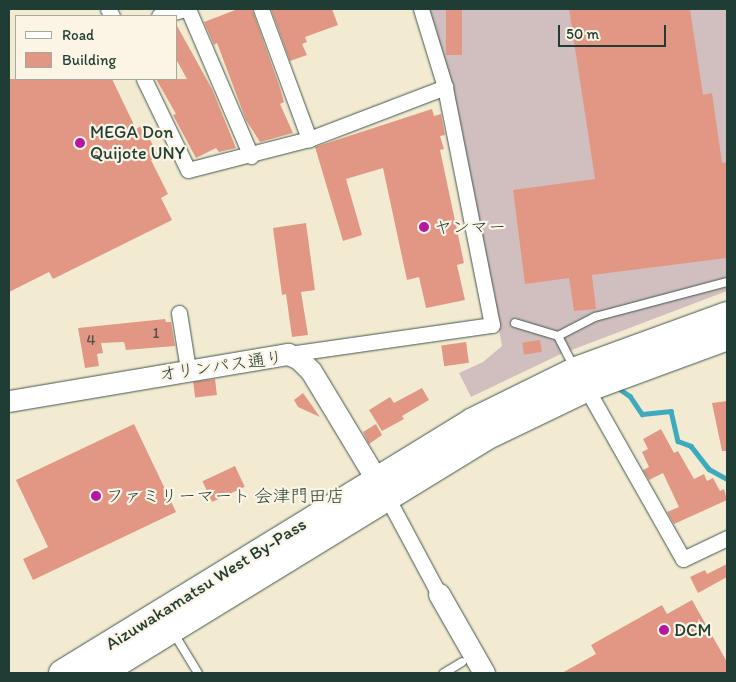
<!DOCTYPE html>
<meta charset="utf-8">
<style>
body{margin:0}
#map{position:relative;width:736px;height:682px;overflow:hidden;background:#f3ebd1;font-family:Itim,"Klee One",sans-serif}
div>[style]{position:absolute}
.industrial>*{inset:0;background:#d1bfbf}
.stream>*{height:4.5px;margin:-2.25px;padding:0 2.25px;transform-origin:2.25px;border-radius:2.25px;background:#3eaabd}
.building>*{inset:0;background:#e29785;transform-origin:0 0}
.roads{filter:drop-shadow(0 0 1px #3f574c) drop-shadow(0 0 1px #3f574c)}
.lane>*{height:8px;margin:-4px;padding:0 4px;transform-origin:4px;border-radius:4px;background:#fff}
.street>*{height:15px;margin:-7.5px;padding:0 7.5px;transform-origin:7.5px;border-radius:7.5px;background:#fff}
.secondary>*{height:21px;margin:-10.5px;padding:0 10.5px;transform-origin:10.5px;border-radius:10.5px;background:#fff}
.highway>*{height:26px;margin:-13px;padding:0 13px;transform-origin:13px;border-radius:13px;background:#fff}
.dots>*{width:14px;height:14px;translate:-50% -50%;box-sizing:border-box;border:2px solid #fcf5e5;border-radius:50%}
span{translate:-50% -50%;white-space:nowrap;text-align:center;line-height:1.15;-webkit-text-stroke:4.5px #fcf5e5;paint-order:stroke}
.number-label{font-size:15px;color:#505448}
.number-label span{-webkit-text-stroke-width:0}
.poi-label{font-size:18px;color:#1f3d34}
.left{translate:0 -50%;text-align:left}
.street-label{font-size:18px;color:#1f3d34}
.frame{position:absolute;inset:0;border:10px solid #1f3d34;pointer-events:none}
.legend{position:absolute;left:15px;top:15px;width:162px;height:65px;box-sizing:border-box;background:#fcf5e5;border:1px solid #a4ab9e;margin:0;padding:6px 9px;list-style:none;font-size:15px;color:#1f3d34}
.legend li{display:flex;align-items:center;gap:10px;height:25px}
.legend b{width:25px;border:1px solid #a4ab9e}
.scale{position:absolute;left:558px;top:25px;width:108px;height:22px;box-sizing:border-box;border:2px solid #1f3d34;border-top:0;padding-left:6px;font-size:15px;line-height:18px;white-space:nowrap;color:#1f3d34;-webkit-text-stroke:4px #fcf5e5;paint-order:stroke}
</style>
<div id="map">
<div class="industrial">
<div style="clip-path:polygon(428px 9px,727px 9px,727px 291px,561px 354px,471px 397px,459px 373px,483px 362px,502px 346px,455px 100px)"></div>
</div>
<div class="stream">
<div style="left:621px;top:390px;width:11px;rotate:34deg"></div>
<div style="left:630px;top:396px;width:22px;rotate:56deg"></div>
<div style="left:642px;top:414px;width:29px;rotate:-6deg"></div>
<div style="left:671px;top:411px;width:31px;rotate:77deg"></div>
<div style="left:678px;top:441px;width:14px;rotate:21deg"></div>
<div style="left:691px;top:446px;width:29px;rotate:52deg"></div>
<div style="left:709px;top:469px;width:21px;rotate:29deg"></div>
</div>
<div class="building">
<div style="clip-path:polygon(238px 9px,252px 9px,280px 88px,284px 102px,280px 104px,293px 133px,260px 142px,246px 120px,217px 43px,214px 45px,204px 22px)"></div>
<div style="clip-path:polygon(271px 9px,332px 9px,338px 25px,305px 37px,307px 42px,302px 44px,307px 55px,290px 61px)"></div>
<div style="left:446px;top:9px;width:16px;height:46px"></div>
<div style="clip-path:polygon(569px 9px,690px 9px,703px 95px,712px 93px,722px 163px,727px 162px,727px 258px,592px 275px,596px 309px,574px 311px,569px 278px,525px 284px,513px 190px,595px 179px)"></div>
<div style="clip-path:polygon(176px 24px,212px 89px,236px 148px,219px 152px,216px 148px,196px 158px,173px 115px,176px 114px,156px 79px,187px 79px,176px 59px)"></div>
<div style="clip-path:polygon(9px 79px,112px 79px,136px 129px,143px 125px,158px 156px,151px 160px,168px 194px,161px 198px,172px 220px,53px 279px,49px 272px,9px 292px)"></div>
<div style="clip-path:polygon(432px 109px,434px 116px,441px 114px,445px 135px,440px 136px,444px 149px,440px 150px,464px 263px,457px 265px,465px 300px,426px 308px,419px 277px,407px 280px,383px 168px,346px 179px,362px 235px,343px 241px,315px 147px)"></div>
<div style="clip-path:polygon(306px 223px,315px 290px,301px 292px,308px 335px,292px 337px,286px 294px,282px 295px,273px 228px)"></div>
<div style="clip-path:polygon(165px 319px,166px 322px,171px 322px,175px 346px,126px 350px,124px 342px,101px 343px,103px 353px,97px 354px,99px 366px,85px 368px,78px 328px)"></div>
<div style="left:540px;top:340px;width:12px;height:18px;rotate:81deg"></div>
<div style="left:466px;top:342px;width:21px;height:25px;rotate:82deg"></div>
<div style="left:215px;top:379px;width:16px;height:22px;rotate:83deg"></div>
<div style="clip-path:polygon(422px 388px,429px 400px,402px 416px,404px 419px,382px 431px,369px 410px,390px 397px,394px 403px)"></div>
<div style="clip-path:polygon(303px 393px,320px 417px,298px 407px,294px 400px)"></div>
<div style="clip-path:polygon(727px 401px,727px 451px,722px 451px,712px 403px)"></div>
<div style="clip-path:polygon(134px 424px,176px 512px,33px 580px,23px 559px,48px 547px,16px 480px)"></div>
<div style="clip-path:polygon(376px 424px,382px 435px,369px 444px,363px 432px)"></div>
<div style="clip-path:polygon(661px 429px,674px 453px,678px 451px,694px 479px,704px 474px,707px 481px,713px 478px,720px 491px,724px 489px,727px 500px,674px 524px,667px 512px,679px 507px,663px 473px,649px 480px,643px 470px,649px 467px,642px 452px,648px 449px,643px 439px)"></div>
<div style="left:235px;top:466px;width:23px;height:36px;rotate:65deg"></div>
<div style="clip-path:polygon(727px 564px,727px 577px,698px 593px,690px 577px,705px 570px,707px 574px)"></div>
<div style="clip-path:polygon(692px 600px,727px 662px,727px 673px,562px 673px,596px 654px,591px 645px,662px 605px,667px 614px)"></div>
</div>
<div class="roads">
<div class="lane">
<div style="left:515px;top:323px;width:45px;rotate:16.8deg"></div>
<div style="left:558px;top:336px;width:35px;rotate:63deg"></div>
<div style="left:558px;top:336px;width:42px;rotate:-27.2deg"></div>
<div style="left:595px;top:317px;width:137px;rotate:-14.9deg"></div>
<div style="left:173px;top:632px;width:48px;rotate:58.6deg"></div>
<div style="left:444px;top:673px;width:21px;rotate:-31deg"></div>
</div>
<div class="street">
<div style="left:108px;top:9px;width:8px;rotate:60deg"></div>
<div style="left:188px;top:9px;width:160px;rotate:66.8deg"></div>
<div style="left:261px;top:9px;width:139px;rotate:69.7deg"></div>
<div style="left:159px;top:16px;width:28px;rotate:-15deg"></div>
<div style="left:144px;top:79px;width:101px;rotate:64.2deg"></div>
<div style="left:188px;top:170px;width:125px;rotate:-14.4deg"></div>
<div style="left:309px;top:139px;width:146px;rotate:-20.9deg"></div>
<div style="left:179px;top:313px;width:57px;rotate:80.9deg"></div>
<div style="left:288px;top:354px;width:206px;rotate:-8.1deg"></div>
<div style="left:492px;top:325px;width:243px;rotate:-101.2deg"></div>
<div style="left:445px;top:87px;width:82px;rotate:-107.1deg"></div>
<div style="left:584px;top:384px;width:201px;rotate:60.5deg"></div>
<div style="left:683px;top:559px;width:49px;rotate:-25.5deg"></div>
<div style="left:388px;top:499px;width:108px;rotate:61.8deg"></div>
</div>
<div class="secondary">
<div style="left:9px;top:401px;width:283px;rotate:-9.6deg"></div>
<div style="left:288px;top:354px;width:12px;rotate:24deg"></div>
<div style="left:299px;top:359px;width:17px;rotate:45deg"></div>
<div style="left:311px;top:371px;width:141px;rotate:58.9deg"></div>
<div style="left:439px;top:594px;width:91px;rotate:60.3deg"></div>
</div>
<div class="highway">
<div style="left:62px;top:673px;width:482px;rotate:-31.5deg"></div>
<div style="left:473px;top:421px;width:115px;rotate:-26.3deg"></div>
<div style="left:576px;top:370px;width:161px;rotate:-20deg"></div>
<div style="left:101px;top:673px;width:449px;rotate:-31.5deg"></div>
<div style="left:484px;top:438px;width:113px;rotate:-25.7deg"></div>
<div style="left:586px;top:389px;width:150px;rotate:-20.2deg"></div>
</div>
</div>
<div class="dots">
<div style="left:80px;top:143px;background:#b5179e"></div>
<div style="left:424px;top:227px;background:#b5179e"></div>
<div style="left:96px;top:496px;background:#b5179e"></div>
<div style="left:664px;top:630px;background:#b5179e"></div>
</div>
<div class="number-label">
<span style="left:156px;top:334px">1</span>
<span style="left:91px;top:341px">4</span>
</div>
<div class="poi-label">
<span class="left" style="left:90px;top:143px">MEGA Don<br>Quijote UNY</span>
<span class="left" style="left:434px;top:227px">ヤンマー</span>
<span class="left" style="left:106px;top:496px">ファミリーマート 会津門田店</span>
<span class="left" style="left:674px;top:630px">DCM</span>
</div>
<div class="street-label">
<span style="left:221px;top:366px;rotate:-8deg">オリンパス通り</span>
<span style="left:206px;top:584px;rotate:-32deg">Aizuwakamatsu West By-Pass</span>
</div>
<div class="frame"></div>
<ul class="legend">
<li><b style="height:6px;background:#fff"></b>Road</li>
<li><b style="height:14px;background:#e29785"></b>Building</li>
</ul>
<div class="scale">50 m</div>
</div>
